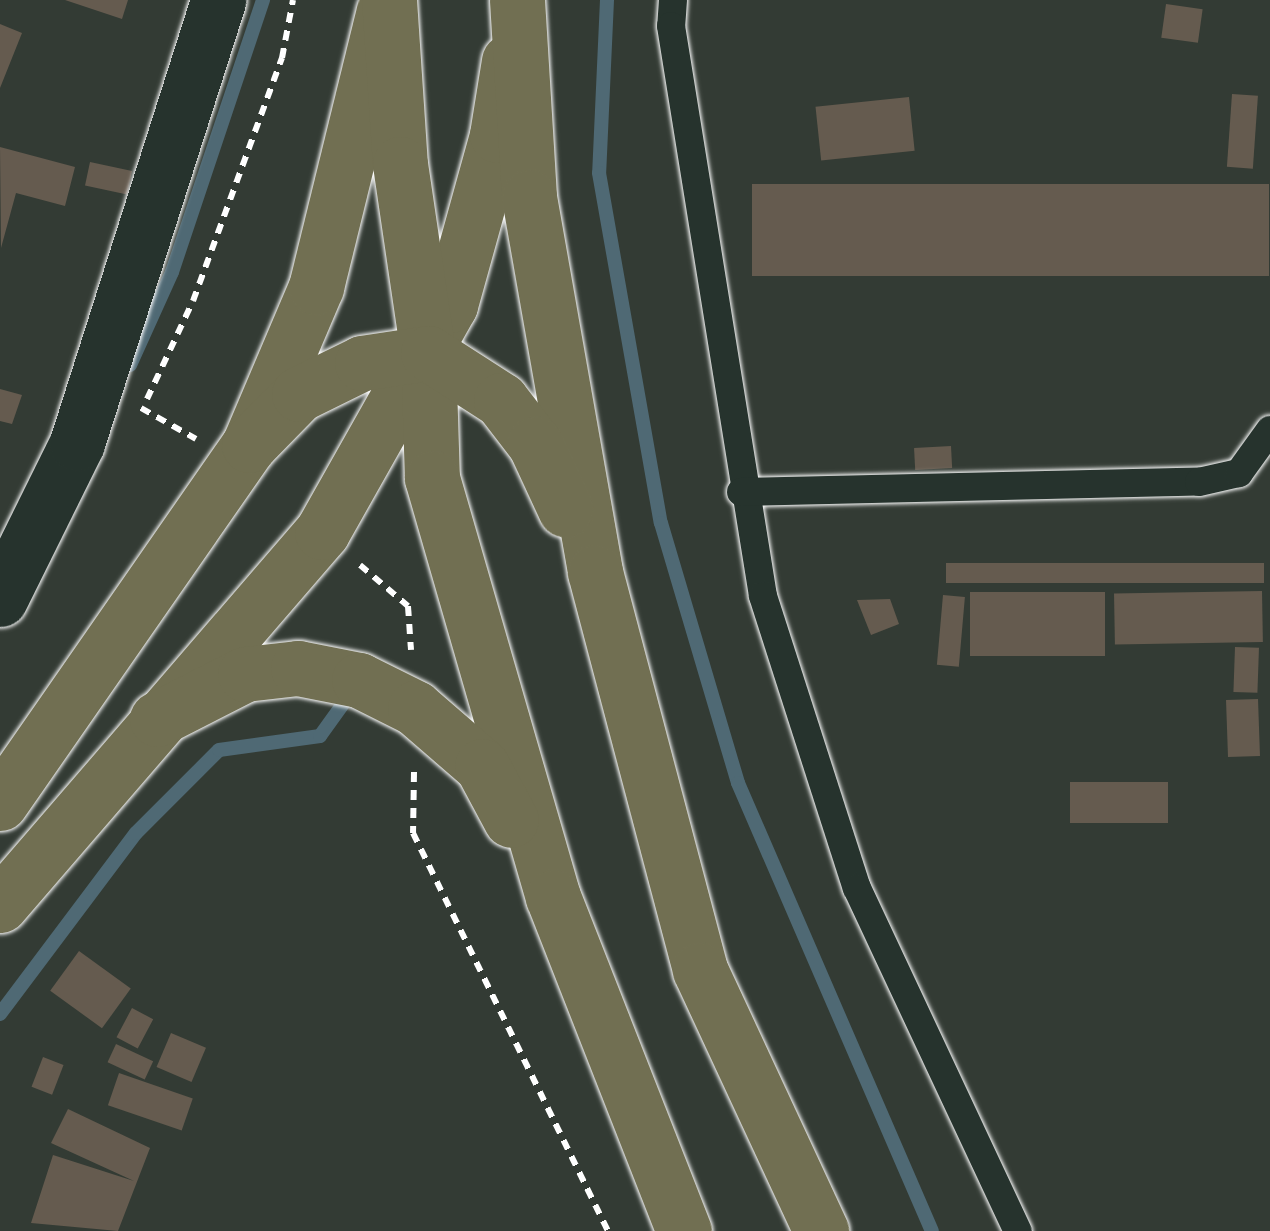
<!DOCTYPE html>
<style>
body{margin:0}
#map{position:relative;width:1270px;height:1231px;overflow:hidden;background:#333b34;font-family:Kalam,sans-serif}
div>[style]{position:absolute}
.stream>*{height:14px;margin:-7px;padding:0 7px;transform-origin:7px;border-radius:7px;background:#4f6974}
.building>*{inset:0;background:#655b4f;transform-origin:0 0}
.path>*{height:6px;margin-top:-3px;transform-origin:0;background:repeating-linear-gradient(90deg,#fff 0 10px,transparent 0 18px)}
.roads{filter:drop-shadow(0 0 2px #fff) drop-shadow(0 0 2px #fff)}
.lane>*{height:28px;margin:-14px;padding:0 14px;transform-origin:14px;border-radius:14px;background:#26332d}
.street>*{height:55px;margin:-27.5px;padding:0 27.5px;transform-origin:27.5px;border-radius:27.5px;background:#26332d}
.primary>*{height:55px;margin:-27.5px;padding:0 27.5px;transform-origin:27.5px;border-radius:27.5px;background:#716f52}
.highway>*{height:55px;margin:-27.5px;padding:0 27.5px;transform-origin:27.5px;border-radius:27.5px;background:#716f52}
span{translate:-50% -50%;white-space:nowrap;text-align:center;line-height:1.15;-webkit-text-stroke:8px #26332d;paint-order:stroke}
</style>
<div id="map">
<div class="stream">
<div style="left:607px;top:0;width:173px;rotate:92.6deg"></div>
<div style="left:599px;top:173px;width:355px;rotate:80deg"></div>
<div style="left:661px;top:523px;width:271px;rotate:73.5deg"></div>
<div style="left:738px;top:783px;width:488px;rotate:66.6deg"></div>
<div style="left:130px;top:365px;width:102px;rotate:-65.7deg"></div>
<div style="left:172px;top:272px;width:287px;rotate:-71.5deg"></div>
<div style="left:0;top:1014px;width:226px;rotate:-53.1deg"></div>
<div style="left:136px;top:833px;width:117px;rotate:-45deg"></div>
<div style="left:219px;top:750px;width:102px;rotate:-7.9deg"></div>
<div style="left:320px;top:736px;width:48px;rotate:-54.3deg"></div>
</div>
<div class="building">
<div style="clip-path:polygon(65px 0,128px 0,122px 19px)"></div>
<div style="left:1166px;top:4px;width:37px;height:34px;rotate:8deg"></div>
<div style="clip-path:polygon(0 24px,22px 33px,0 88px)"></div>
<div style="left:1232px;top:94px;width:26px;height:73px;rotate:4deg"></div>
<div style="left:909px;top:97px;width:54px;height:94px;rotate:84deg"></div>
<div style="clip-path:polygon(0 147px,75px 167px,65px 206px,16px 193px,1px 248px)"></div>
<div style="left:90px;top:162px;width:43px;height:24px;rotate:12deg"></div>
<div style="left:752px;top:184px;width:517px;height:92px"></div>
<div style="clip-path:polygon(0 389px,22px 395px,12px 424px,0 421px)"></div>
<div style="left:951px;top:446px;width:22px;height:37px;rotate:87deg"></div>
<div style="left:946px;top:563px;width:318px;height:20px"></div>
<div style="left:1262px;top:591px;width:51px;height:148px;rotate:89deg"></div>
<div style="left:970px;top:592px;width:135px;height:64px"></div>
<div style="left:943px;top:595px;width:22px;height:70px;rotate:5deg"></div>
<div style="clip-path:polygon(890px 599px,899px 624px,871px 635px,857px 600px)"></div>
<div style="left:1235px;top:647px;width:24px;height:45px;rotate:2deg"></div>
<div style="left:1258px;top:699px;width:57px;height:32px;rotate:88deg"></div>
<div style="left:1168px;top:782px;width:41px;height:98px;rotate:90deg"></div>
<div style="left:79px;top:951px;width:64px;height:49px;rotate:36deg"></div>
<div style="left:132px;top:1008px;width:24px;height:33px;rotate:28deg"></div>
<div style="left:171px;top:1033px;width:38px;height:37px;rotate:23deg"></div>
<div style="left:116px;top:1044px;width:41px;height:20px;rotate:25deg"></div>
<div style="left:43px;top:1057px;width:22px;height:32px;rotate:21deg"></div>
<div style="left:119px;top:1073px;width:78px;height:34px;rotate:19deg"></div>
<div style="clip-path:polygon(68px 1109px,150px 1148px,118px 1231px,31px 1223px,53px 1155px,134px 1181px,51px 1143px)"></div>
</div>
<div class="path">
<div style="left:147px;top:399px;width:108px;rotate:-64.9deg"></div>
<div style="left:193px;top:301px;width:259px;rotate:-69.9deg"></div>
<div style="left:282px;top:58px;width:59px;rotate:-79.3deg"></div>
<div style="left:141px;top:408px;width:63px;rotate:29.4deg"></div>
<div style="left:360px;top:565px;width:63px;rotate:40.5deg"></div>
<div style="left:408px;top:606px;width:44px;rotate:86.1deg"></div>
<div style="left:414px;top:772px;width:61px;rotate:90.9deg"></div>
<div style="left:413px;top:833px;width:443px;rotate:63.9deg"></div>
</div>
<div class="roads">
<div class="lane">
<div style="left:673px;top:0;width:26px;rotate:94deg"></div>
<div style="left:671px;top:26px;width:577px;rotate:80.83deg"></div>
<div style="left:763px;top:596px;width:307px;rotate:72.2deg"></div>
<div style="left:857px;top:888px;width:379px;rotate:64.9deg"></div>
<div style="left:741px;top:492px;width:458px;rotate:-1.3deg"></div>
<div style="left:1199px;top:482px;width:41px;rotate:-12.7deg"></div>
<div style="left:1239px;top:473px;width:53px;rotate:-54.2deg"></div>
</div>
<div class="street">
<div style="left:0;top:599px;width:174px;rotate:-63.7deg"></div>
<div style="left:77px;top:443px;width:465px;rotate:-72.3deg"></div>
</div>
<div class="primary">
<div style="left:0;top:803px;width:436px;rotate:-55.2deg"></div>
<div style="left:249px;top:445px;width:172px;rotate:-67deg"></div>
<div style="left:316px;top:287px;width:284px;rotate:-76.2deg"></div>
<div style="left:0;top:905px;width:493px;rotate:-49.2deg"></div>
<div style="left:322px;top:532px;width:261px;rotate:-60.6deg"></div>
<div style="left:450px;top:305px;width:176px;rotate:-74.5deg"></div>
<div style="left:497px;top:135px;width:75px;rotate:-80.8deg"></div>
</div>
<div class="highway">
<div style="left:389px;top:0;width:164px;rotate:86.2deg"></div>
<div style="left:400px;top:164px;width:191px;rotate:81.6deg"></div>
<div style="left:428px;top:353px;width:125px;rotate:88.2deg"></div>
<div style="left:432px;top:478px;width:436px;rotate:73.9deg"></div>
<div style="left:553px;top:897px;width:359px;rotate:68.6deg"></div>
<div style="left:517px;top:0;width:197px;rotate:86.5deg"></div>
<div style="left:529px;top:197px;width:381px;rotate:80deg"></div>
<div style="left:595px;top:572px;width:412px;rotate:75.2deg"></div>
<div style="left:700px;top:970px;width:288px;rotate:65.1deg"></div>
<div style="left:249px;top:445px;width:71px;rotate:-45.6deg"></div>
<div style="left:299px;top:394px;width:70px;rotate:-26.2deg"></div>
<div style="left:362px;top:363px;width:67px;rotate:-8.6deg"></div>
<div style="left:428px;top:353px;width:87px;rotate:32.8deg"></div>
<div style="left:501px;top:400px;width:56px;rotate:52.3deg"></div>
<div style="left:535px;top:444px;width:72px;rotate:65.2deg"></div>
<div style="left:157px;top:719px;width:99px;rotate:-27.1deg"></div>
<div style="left:245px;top:674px;width:53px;rotate:-6.5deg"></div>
<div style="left:298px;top:668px;width:62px;rotate:11.1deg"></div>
<div style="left:359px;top:680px;width:63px;rotate:26.6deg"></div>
<div style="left:415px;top:708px;width:89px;rotate:40.9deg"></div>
<div style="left:482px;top:766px;width:61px;rotate:61.8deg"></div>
</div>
</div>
</div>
